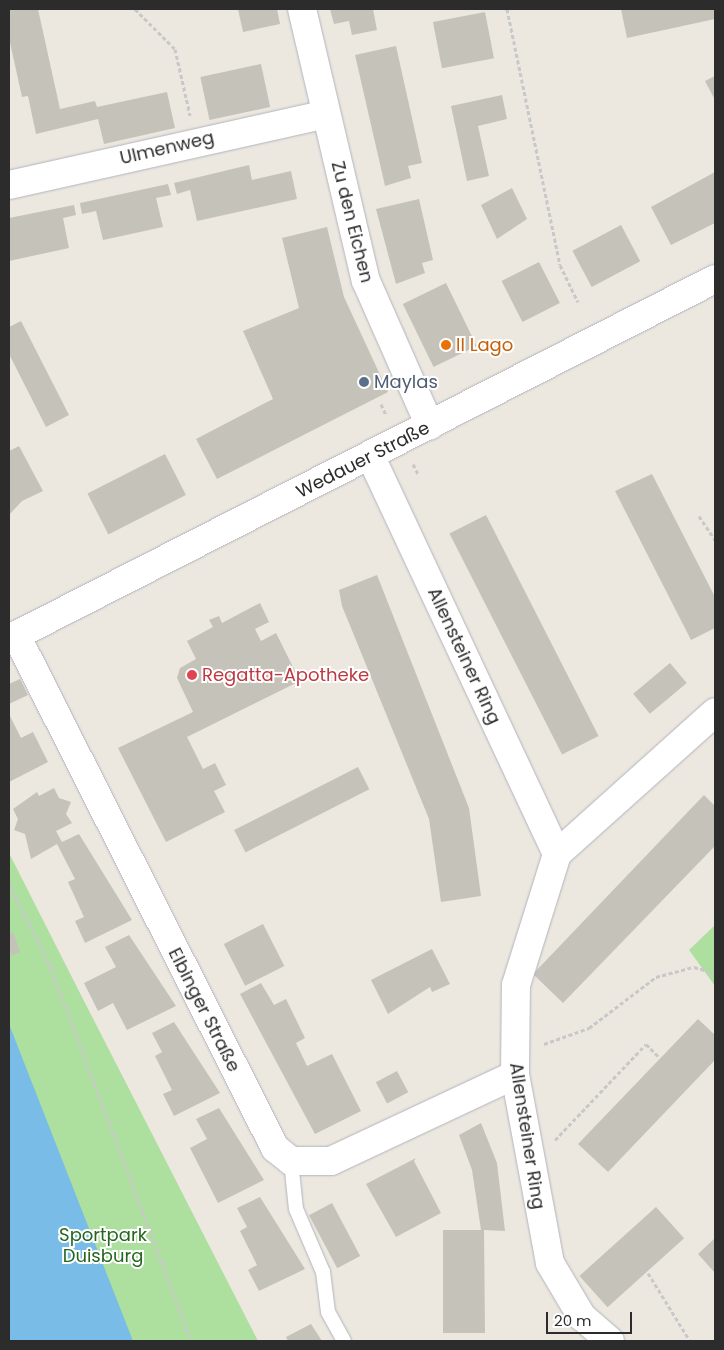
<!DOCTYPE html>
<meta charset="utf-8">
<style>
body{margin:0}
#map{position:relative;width:724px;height:1350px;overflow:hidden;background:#ece8df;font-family:Poppins,sans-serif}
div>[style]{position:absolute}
.green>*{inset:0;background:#addf9f}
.water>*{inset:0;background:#79bce8}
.building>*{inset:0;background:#c5c2ba;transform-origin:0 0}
.path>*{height:3px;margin-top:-1.5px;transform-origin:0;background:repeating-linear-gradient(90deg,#c8c8c8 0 4px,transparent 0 6.5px)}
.roads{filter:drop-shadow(0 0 1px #b2b3be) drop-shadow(0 0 1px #b2b3be)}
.service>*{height:14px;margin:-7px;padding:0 7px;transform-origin:7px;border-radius:7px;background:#fff}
.minor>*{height:28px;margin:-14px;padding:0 14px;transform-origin:14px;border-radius:14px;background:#fff}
.secondary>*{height:28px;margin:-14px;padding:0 14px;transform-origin:14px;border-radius:14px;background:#fff}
.dots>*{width:14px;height:14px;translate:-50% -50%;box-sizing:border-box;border:2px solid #fff;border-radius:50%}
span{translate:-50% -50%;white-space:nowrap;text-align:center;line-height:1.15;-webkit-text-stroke:4px #fff;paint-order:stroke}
.street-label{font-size:18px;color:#2c2c2c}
.food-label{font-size:18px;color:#c56008}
.left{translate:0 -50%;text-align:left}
.service-label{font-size:18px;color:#4e5e75}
.health-label{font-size:18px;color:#be3a42}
.park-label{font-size:18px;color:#25651f}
.frame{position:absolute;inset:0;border:10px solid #2c2c2c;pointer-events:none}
.scale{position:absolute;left:546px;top:1312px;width:86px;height:22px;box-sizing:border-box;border:2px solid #2c2c2c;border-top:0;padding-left:6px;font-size:15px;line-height:18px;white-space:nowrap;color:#2c2c2c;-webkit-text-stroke:4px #fff;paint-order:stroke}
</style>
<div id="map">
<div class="green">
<div style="clip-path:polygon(9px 853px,82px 997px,258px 1341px,9px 1341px)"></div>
<div style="clip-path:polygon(715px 925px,715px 986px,689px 950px)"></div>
</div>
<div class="water">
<div style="clip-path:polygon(9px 1024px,133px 1341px,9px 1341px)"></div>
</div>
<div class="building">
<div style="clip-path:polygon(9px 9px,38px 9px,60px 109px,95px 101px,97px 107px,167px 92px,175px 128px,104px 144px,98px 119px,36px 134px,28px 96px,22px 97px,9px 38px)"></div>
<div style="clip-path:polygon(238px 9px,277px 9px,280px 24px,243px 32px)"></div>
<div style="clip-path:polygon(330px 9px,373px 9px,377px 30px,352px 35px,349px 21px,334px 24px)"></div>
<div style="clip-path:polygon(621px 9px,715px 9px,715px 19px,627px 38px)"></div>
<div style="left:485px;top:12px;width:47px;height:53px;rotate:79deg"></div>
<div style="clip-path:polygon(396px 46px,422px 163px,408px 166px,411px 178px,385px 186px,355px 55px)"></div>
<div style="left:261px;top:64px;width:44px;height:62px;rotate:78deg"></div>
<div style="clip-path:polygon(715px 76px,715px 100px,705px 81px)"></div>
<div style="clip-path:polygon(502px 95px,507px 119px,478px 126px,489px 176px,467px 181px,451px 106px)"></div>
<div style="clip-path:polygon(249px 165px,252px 180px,291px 171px,297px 199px,197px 221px,190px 190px,177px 194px,174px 183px)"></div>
<div style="clip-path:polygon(715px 172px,715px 223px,671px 245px,651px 207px)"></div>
<div style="clip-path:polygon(168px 184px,171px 195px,156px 198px,163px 227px,103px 240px,96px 211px,82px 214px,80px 203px)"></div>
<div style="clip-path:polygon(512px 188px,527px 219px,497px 239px,481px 205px)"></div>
<div style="clip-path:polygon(419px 199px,433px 260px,422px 263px,425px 273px,396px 284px,376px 209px)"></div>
<div style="clip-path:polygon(74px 205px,76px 215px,63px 218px,69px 248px,9px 261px,9px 218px)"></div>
<div style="left:621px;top:225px;width:41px;height:55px;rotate:62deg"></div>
<div style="clip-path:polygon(327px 227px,344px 297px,388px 392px,217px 479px,196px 439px,273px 399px,243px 331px,299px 308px,282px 238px)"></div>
<div style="left:539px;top:262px;width:46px;height:42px;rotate:63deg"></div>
<div style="left:446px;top:283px;width:70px;height:48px;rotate:64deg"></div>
<div style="clip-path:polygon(21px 321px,69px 415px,46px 427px,9px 354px,9px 327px)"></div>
<div style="clip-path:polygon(19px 446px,43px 491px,22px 501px,9px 515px,9px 451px)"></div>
<div style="left:165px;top:454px;width:46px;height:87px;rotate:63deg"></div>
<div style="clip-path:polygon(652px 474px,715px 597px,715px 628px,691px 640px,615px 491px)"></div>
<div style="left:486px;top:515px;width:248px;height:41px;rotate:63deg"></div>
<div style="clip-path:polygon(377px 575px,469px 808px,481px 896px,441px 902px,429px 819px,342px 606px,339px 590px)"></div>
<div style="clip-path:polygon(260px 603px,269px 622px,255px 629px,261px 641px,276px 633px,300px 681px,187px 737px,203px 769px,215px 763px,226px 785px,214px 791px,225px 812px,166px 842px,118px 748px,193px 712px,177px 678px,180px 668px,196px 659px,187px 641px,213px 627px,209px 620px,219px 616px,222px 623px)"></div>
<div style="left:670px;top:663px;width:26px;height:48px;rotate:50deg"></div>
<div style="clip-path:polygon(20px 679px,28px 695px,9px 704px,9px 684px)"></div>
<div style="clip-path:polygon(9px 714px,21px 738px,33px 732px,48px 762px,9px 782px)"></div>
<div style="left:358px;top:767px;width:25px;height:139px;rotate:63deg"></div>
<div style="clip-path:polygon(54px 788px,59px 798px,71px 802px,66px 814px,72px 823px,56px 831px,62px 842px,79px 834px,132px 920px,85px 943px,75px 921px,84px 917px,68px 882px,75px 879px,57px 844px,31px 859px,25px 834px,14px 830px,18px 819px,13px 809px,37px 792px,39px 796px)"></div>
<div style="clip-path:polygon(704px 795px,715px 806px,715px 846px,563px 1003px,533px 974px)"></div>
<div style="left:263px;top:924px;width:47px;height:44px;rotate:63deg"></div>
<div style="clip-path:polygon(13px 932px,20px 952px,11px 956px,9px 934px)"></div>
<div style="clip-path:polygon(129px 935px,176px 1006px,127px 1030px,113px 1003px,98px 1011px,84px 983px,116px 967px,105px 947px)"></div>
<div style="clip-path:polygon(432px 949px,450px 984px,432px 992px,430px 987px,388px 1014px,371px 980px)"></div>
<div style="clip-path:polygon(261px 983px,274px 1005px,286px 999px,305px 1038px,296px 1043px,307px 1066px,332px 1054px,361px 1111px,315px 1134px,240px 994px)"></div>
<div style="clip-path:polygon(698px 1019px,715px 1035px,715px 1060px,608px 1172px,578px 1144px)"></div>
<div style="clip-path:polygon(174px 1022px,220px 1093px,174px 1116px,163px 1094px,172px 1090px,155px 1056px,162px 1052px,152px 1033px)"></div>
<div style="left:397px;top:1071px;width:24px;height:24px;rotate:62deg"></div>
<div style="clip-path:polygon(219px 1108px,264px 1180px,218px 1203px,190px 1148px,207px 1139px,196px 1119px)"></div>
<div style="clip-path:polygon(481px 1123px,497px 1163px,505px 1231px,484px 1230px,485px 1333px,443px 1333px,443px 1230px,481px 1230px,472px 1170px,459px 1135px)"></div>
<div style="clip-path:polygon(416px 1158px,414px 1161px,441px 1213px,396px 1237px,366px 1184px)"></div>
<div style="clip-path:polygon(260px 1197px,305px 1269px,259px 1291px,248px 1270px,257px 1265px,240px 1231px,247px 1227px,237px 1208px)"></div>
<div style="left:332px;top:1203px;width:60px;height:26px;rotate:62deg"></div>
<div style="left:656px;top:1207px;width:42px;height:103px;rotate:48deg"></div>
<div style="clip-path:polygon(715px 1238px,715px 1273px,698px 1254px)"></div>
<div style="clip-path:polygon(311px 1324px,322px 1341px,288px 1341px,286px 1337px)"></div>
</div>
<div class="path">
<div style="left:135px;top:9px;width:57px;rotate:45deg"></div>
<div style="left:175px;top:49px;width:68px;rotate:77.2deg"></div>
<div style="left:507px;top:9px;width:261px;rotate:78.3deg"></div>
<div style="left:560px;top:265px;width:41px;rotate:64.1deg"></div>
<div style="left:381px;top:404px;width:12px;rotate:66deg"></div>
<div style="left:413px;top:464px;width:11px;rotate:63deg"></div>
<div style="left:699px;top:516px;width:29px;rotate:56deg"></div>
<div style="left:9px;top:883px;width:95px;rotate:63.7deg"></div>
<div style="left:51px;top:968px;width:398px;rotate:69.4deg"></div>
<div style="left:544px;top:1044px;width:48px;rotate:-19.6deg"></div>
<div style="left:589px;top:1028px;width:84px;rotate:-37.3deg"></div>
<div style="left:656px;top:977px;width:39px;rotate:-15deg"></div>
<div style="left:694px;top:967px;width:22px;rotate:16deg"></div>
<div style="left:555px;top:1140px;width:132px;rotate:-46.5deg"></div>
<div style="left:646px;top:1044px;width:18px;rotate:45deg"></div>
<div style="left:648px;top:1273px;width:80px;rotate:58.3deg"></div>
</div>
<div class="roads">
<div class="service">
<div style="left:291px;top:1161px;width:48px;rotate:84.1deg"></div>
<div style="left:296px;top:1209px;width:69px;rotate:66.8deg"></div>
<div style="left:323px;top:1272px;width:40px;rotate:82.9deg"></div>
<div style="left:328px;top:1312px;width:33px;rotate:61deg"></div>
</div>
<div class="minor">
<div style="left:302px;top:9px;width:279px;rotate:76.8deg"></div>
<div style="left:366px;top:281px;width:158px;rotate:66.2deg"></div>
<div style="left:9px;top:185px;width:325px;rotate:-12.6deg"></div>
<div style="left:371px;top:457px;width:438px;rotate:64.9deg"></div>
<div style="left:16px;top:635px;width:575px;rotate:63.21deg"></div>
<div style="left:275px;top:1148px;width:21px;rotate:39deg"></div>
<div style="left:291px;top:1161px;width:40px"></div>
<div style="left:331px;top:1161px;width:203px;rotate:-25.1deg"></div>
<div style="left:610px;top:1341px;width:37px;rotate:-139deg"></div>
<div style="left:582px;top:1317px;width:63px;rotate:-120.7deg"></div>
<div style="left:550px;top:1263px;width:191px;rotate:-100.5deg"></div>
<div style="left:515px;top:1075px;width:90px;rotate:-89.4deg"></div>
<div style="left:516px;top:985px;width:137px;rotate:-72.6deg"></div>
<div style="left:557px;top:854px;width:212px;rotate:-41.9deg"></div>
</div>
<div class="secondary">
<div style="left:9px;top:639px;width:792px;rotate:-27.02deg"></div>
</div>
</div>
<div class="dots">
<div style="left:446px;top:345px;background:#e8710a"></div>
<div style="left:364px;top:382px;background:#5c6f8a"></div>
<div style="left:192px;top:675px;background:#e0444e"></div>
</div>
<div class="street-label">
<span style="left:167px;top:148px;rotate:-13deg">Ulmenweg</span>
<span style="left:352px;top:222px;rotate:76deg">Zu den Eichen</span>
<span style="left:363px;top:460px;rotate:-27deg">Wedauer Straße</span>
<span style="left:464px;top:656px;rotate:65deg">Allensteiner Ring</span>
<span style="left:204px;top:1010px;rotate:63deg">Elbinger Straße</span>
<span style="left:527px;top:1136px;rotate:81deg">Allensteiner Ring</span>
</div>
<div class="food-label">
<span class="left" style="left:456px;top:345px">Il Lago</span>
</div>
<div class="service-label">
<span class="left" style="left:374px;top:382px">Maylas</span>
</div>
<div class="health-label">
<span class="left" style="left:202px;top:675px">Regatta-Apotheke</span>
</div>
<div class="park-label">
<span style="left:103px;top:1246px">Sportpark<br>Duisburg</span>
</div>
<div class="frame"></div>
<div class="scale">20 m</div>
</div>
